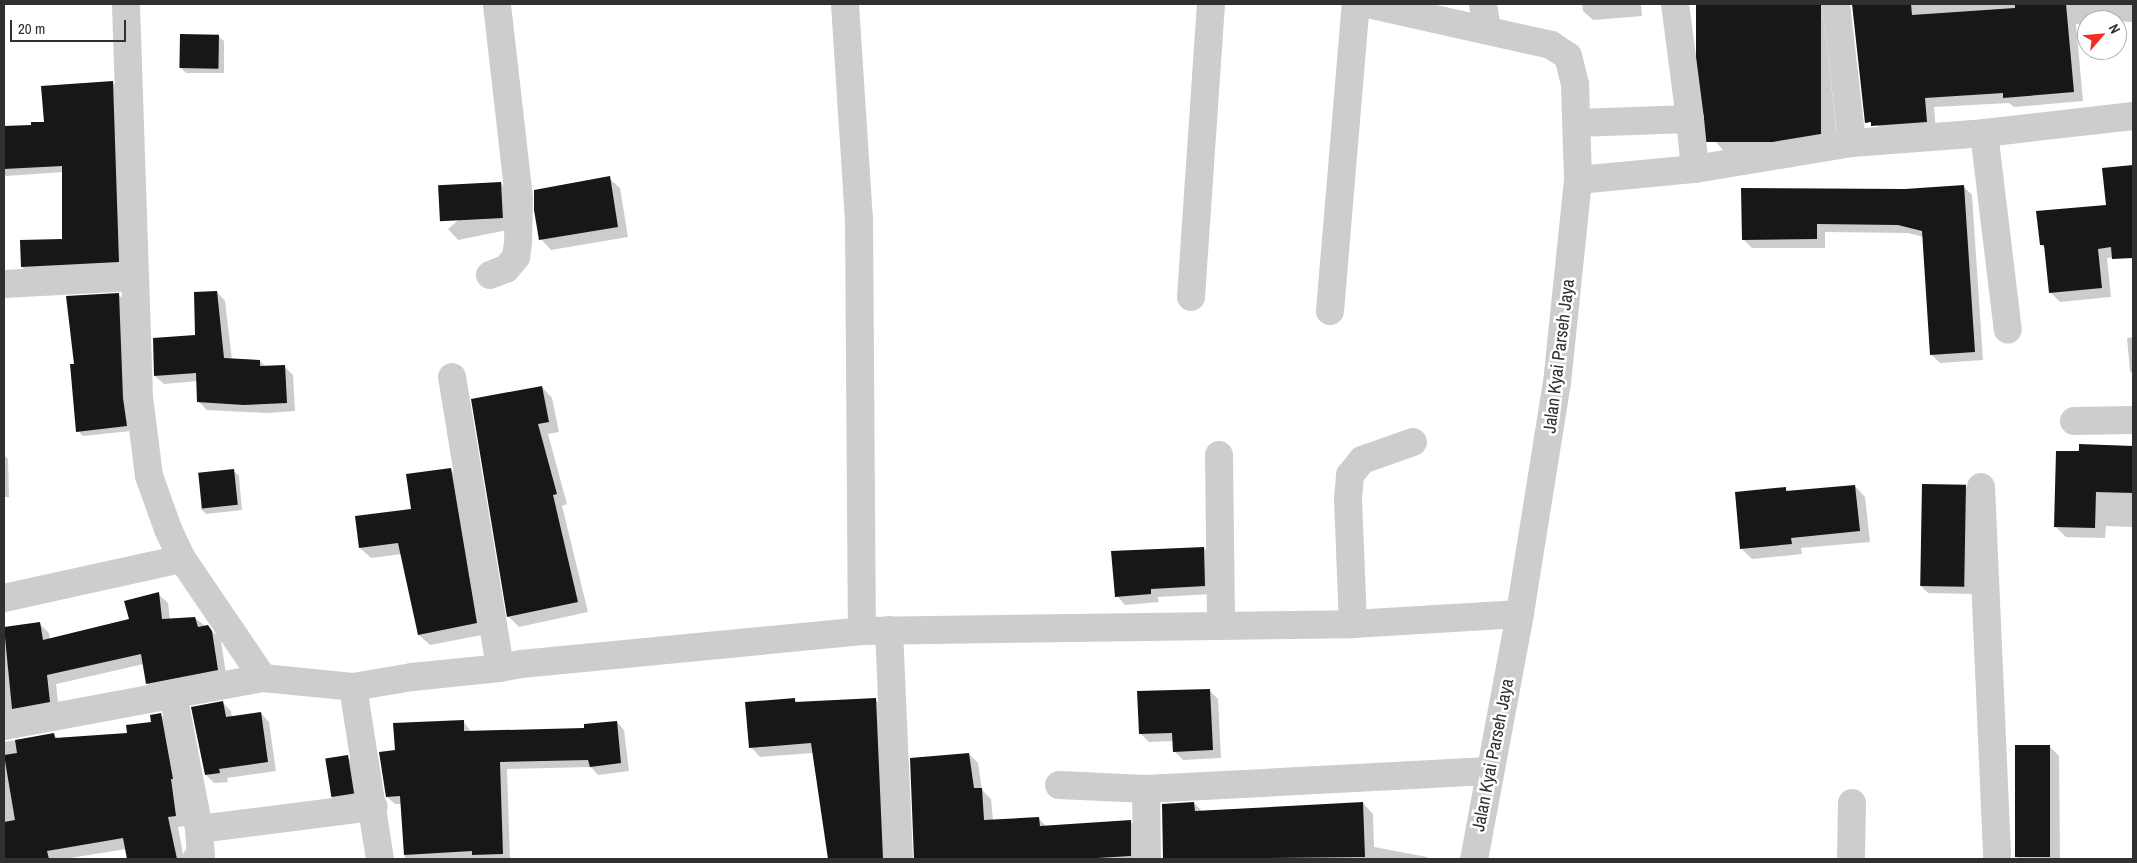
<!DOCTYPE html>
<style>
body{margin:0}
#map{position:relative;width:2137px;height:863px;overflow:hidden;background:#fff;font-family:"Archivo Narrow",sans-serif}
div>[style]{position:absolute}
.shadow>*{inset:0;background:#0003}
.building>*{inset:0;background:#171717;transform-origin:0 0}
.minor>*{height:28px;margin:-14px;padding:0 14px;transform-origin:14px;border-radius:14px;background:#cdcdcd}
span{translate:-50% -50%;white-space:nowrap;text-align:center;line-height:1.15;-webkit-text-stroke:5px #fff;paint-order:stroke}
.street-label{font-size:18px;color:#303030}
.frame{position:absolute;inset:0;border:5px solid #303030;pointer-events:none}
.north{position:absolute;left:2077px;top:10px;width:50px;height:50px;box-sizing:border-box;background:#fff;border:1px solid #acacac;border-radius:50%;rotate:63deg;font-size:14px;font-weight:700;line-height:20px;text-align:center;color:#303030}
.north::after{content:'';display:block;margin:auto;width:18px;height:22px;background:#f32e25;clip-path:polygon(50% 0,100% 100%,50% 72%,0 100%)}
.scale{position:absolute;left:10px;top:20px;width:116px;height:22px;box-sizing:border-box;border:2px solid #303030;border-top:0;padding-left:6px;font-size:15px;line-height:18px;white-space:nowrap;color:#303030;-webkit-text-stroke:4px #fff;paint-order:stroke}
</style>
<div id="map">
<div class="shadow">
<div style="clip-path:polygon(1582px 4px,1641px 4px,1642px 16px,1593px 20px,1583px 11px)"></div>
<div style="clip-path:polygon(1698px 4px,1822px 4px,1837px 137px,1724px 151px,1714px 140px)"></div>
<div style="clip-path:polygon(1869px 4px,2133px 4px,2133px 22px,2087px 20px,2087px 24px,2076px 24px,2083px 101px,2014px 107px,2009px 103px,1934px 107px,1936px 131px,1886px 135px,1877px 125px)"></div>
<div style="clip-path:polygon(218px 36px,224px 41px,224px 73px,186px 73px,180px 67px)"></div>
<div style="clip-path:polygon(112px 82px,119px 89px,125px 268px,29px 274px,22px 267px,64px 240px,63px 172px,6px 176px,4px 174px,4px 127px,33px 126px,45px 123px)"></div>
<div style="clip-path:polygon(2133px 166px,2133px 255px,2107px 258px,2111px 297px,2060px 302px,2051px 293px,2046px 249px,2041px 245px,2108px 206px,2104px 169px)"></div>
<div style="clip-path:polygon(609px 178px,620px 188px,628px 237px,551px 250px,541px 239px)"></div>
<div style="clip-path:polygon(501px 183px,512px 194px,513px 229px,458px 240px,448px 229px)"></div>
<div style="clip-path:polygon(1964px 187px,1972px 195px,1983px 360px,1940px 363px,1931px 354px,1924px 237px,1908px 233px,1825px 232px,1825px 248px,1752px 248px,1743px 239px,1905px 190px)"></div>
<div style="clip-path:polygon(217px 292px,225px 301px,232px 360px,260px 361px,266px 367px,285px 367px,293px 375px,295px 411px,267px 413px,207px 410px,198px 401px,198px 381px,164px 384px,155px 376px,197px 336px)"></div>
<div style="clip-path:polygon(119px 295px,124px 300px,131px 431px,83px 436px,78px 431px,75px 365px)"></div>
<div style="clip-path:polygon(2133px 337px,2133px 374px,2130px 371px,2127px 338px)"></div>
<div style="clip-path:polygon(542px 387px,552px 398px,559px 432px,548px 434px,567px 504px,562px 506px,588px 612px,519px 627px,509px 617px,473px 400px)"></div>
<div style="clip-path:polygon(2080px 445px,2133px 448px,2133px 527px,2106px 526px,2105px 538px,2066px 537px,2055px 526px)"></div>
<div style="clip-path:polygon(4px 455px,8px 459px,9px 497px,4px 497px)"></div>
<div style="clip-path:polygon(233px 470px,239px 476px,242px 510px,206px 514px,201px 509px,200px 474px)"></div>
<div style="clip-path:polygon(451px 470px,461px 480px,487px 634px,430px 645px,419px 635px,402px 554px,371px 558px,360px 548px,412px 510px)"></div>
<div style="clip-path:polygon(1855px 486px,1865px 497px,1870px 542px,1801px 548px,1802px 554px,1752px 559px,1742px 549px,1785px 488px,1789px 492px)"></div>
<div style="clip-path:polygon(1965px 486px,1973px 493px,1973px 594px,1928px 593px,1920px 585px)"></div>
<div style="clip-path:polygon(1204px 548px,1212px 557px,1213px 594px,1158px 597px,1159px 602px,1125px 605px,1117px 596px,1112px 552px)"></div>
<div style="clip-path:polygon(158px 594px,168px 603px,170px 620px,195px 618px,218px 636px,221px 641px,227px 680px,156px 693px,147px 683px,144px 664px,56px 684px,59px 711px,4px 718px,4px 628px,40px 624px,49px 633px,50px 639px,130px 619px)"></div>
<div style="clip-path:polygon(1210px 691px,1218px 699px,1221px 758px,1183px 760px,1174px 751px,1173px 741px,1149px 742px,1140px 733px)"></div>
<div style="clip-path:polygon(794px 699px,798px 703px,876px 700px,885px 709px,892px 859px,830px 859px,813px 753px,760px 757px,751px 747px)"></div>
<div style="clip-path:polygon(223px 703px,231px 711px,232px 718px,261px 713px,269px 722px,276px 771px,227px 778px,228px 782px,214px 783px,206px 775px)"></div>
<div style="clip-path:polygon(160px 714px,170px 724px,186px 826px,178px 827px,184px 859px,128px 859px,126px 849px,64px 859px,4px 859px,4px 764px,6px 764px,4px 742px,54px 734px,58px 739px,128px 734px,153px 723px)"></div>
<div style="clip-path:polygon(463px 721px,471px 732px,586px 729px,617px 722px,624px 730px,629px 771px,598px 775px,591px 767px,507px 769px,510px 859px,405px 859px,402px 804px,395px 804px,387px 797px,396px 751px)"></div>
<div style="clip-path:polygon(2049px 746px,2059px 756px,2060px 859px,2017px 859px,2016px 747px)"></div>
<div style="clip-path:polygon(969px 754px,978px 763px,982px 790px,991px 799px,993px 821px,1039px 819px,1047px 827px,1130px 821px,1140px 830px,1140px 859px,916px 859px,912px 759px)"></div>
<div style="clip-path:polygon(347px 757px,353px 762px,358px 799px,336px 801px,331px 796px)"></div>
<div style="clip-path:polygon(1194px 803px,1202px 811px,1363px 803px,1373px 814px,1374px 847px,1427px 857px,1430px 859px,1164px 859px,1163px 805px)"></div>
</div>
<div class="building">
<div style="left:1696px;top:4px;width:125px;height:138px"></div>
<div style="clip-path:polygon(1852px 4px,1911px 4px,1912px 15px,2015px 8px,2015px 4px,2066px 4px,2074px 92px,2003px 98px,2003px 93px,1925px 98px,1927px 122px,1871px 126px,1871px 122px,1865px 123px)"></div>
<div style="left:180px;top:34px;width:39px;height:34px;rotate:1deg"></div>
<div style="clip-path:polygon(113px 81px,119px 262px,21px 267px,20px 240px,62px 239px,62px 166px,4px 169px,4px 126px,31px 125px,31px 122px,44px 122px,41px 86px)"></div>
<div style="clip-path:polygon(2133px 165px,2133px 258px,2112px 259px,2111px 247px,2098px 249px,2102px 288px,2049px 293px,2044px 245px,2040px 245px,2036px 211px,2106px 205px,2102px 168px)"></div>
<div style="clip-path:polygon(610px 176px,618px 227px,539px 240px,534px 210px,534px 190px)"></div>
<div style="left:501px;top:182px;width:36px;height:63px;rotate:87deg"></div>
<div style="clip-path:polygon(1964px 185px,1975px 352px,1930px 355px,1922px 231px,1898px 225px,1817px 224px,1817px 239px,1742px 240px,1741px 188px,1905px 189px)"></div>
<div style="clip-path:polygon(217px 291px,224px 358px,260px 360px,260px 366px,285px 365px,287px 403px,244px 405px,197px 402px,196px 373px,154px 376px,153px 338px,195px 335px,194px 292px)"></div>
<div style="clip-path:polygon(119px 293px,123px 398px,127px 426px,76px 432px,70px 364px,74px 364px,66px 296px)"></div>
<div style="clip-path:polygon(542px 386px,549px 422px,538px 424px,557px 494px,553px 495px,578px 602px,507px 617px,471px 399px)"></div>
<div style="clip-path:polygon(2079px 444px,2133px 446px,2133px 493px,2096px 492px,2095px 528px,2054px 527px,2056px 451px,2079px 451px)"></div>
<div style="clip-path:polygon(451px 468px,477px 623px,418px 635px,398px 543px,359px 548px,355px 516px,411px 509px,406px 474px)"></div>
<div style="left:234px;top:469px;width:36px;height:36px;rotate:84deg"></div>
<div style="left:1922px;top:484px;width:44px;height:102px;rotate:1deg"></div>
<div style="clip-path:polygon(1855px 485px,1860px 531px,1791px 538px,1792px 544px,1740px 549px,1735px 492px,1786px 487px,1786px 491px)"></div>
<div style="clip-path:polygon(1204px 547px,1205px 586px,1151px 589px,1151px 594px,1115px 597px,1111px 551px)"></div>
<div style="clip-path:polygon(159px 592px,162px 619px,195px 617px,198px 627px,208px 625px,212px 631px,218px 670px,146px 684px,141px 654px,47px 675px,50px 702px,12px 709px,4px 627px,40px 622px,43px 640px,129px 619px,124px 601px)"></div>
<div style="clip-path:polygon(1210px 689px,1213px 750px,1173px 752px,1172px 733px,1139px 734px,1137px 691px)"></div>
<div style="clip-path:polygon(795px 698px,795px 702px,876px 698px,883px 859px,828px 859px,811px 743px,749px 748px,745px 702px)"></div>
<div style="clip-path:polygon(223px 701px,226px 717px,261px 712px,268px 762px,219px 769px,220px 773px,205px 775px,191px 707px)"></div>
<div style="clip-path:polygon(161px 713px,173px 779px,171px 779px,176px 816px,168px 817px,177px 859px,127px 859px,123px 838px,47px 851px,49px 859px,4px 859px,4px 822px,15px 820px,4px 755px,17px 753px,15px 740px,54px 733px,55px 738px,127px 733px,126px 725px,151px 722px,150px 715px)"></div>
<div style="clip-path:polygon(464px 720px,464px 731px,584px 728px,584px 724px,617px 721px,621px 763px,590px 767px,588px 760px,500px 762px,503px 854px,472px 855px,472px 851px,404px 855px,400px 796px,386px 797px,379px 752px,395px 750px,393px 723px)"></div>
<div style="left:2015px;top:745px;width:35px;height:112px"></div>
<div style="clip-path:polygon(969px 753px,974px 788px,982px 788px,984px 820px,1039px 817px,1040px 826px,1131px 820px,1131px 856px,1080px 859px,914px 859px,910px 758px)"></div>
<div style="left:348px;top:755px;width:39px;height:23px;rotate:81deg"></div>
<div style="clip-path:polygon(1194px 802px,1195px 811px,1363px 802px,1365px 857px,1163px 859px,1162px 804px)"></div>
</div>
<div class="minor">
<div style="left:845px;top:4px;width:214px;rotate:86.3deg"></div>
<div style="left:859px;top:218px;width:413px;rotate:89.6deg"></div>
<div style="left:1368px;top:4px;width:188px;rotate:12.6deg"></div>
<div style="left:1551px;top:45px;width:20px;rotate:33deg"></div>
<div style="left:1568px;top:56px;width:29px;rotate:76deg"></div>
<div style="left:1575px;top:84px;width:96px;rotate:88.2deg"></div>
<div style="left:1578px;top:180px;width:203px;rotate:95.9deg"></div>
<div style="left:1557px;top:382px;width:235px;rotate:99.1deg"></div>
<div style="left:1520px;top:614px;width:249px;rotate:100.6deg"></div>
<div style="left:1483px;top:4px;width:25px;rotate:81deg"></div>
<div style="left:1836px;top:4px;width:140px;rotate:83.4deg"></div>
<div style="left:1690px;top:119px;width:50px;rotate:84.3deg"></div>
<div style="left:1577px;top:123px;width:113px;rotate:-2deg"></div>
<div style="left:1690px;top:119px;width:116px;rotate:-97.4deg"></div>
<div style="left:1984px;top:133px;width:198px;rotate:83.1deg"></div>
<div style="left:1578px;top:180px;width:118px;rotate:-5.4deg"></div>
<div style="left:1695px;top:169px;width:159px;rotate:-9.4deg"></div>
<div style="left:1852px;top:143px;width:132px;rotate:-4.3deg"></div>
<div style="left:1984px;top:133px;width:150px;rotate:-6.5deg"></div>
<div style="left:490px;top:275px;width:17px;rotate:-21deg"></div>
<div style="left:506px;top:269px;width:16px;rotate:-50deg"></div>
<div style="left:516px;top:257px;width:15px;rotate:-82deg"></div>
<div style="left:518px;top:242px;width:44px;rotate:-88.7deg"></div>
<div style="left:519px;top:198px;width:195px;rotate:-96.5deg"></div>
<div style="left:4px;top:284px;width:130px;rotate:-3.1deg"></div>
<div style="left:1191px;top:297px;width:294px;rotate:-86.1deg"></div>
<div style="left:1330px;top:311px;width:308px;rotate:-85.2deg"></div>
<div style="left:452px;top:377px;width:295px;rotate:80.6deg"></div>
<div style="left:500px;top:668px;width:21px;rotate:-11deg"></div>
<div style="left:521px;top:664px;width:343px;rotate:-5.5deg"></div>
<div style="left:862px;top:631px;width:491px;rotate:-0.8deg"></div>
<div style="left:1353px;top:624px;width:167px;rotate:-3.4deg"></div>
<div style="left:2074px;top:421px;width:59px;rotate:-1deg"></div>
<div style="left:1219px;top:455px;width:171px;rotate:89.3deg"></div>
<div style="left:1981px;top:487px;width:372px;rotate:87.5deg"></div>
<div style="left:4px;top:598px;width:182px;rotate:-12.4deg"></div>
<div style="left:1353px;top:624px;width:125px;rotate:-92.3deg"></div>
<div style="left:1348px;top:499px;width:24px;rotate:-85deg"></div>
<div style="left:1350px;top:475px;width:19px;rotate:-51deg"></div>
<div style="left:1362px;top:460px;width:54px;rotate:-19.4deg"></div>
<div style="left:889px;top:630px;width:229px;rotate:87.5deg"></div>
<div style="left:263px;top:678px;width:90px;rotate:5.7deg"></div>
<div style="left:353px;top:687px;width:60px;rotate:-9.6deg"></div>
<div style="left:412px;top:677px;width:88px;rotate:-5.8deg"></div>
<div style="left:353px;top:687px;width:174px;rotate:81.1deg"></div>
<div style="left:173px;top:694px;width:137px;rotate:79.1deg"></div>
<div style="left:199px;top:829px;width:26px;rotate:86deg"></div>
<div style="left:201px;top:855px;width:6px;rotate:141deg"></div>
<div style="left:4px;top:726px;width:263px;rotate:-10.5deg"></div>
<div style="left:263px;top:678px;width:144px;rotate:-124.2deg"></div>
<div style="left:182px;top:559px;width:33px;rotate:-115deg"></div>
<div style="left:168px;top:529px;width:56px;rotate:-109.7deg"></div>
<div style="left:149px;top:476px;width:80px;rotate:-97.2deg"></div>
<div style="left:139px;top:397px;width:393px;rotate:-91.9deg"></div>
<div style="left:1059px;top:785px;width:87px;rotate:2.6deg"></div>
<div style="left:1146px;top:789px;width:343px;rotate:-3deg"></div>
<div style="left:1146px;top:789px;width:70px;rotate:89.2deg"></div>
<div style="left:199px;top:829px;width:176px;rotate:-7.2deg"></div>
<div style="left:1851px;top:859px;width:56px;rotate:-89deg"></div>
</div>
<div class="street-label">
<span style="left:1559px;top:356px;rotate:-83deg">Jalan Kyai Parseh Jaya</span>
<span style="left:1493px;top:755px;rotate:-79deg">Jalan Kyai Parseh Jaya</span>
</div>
<div class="frame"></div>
<div class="north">N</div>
<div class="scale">20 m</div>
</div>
